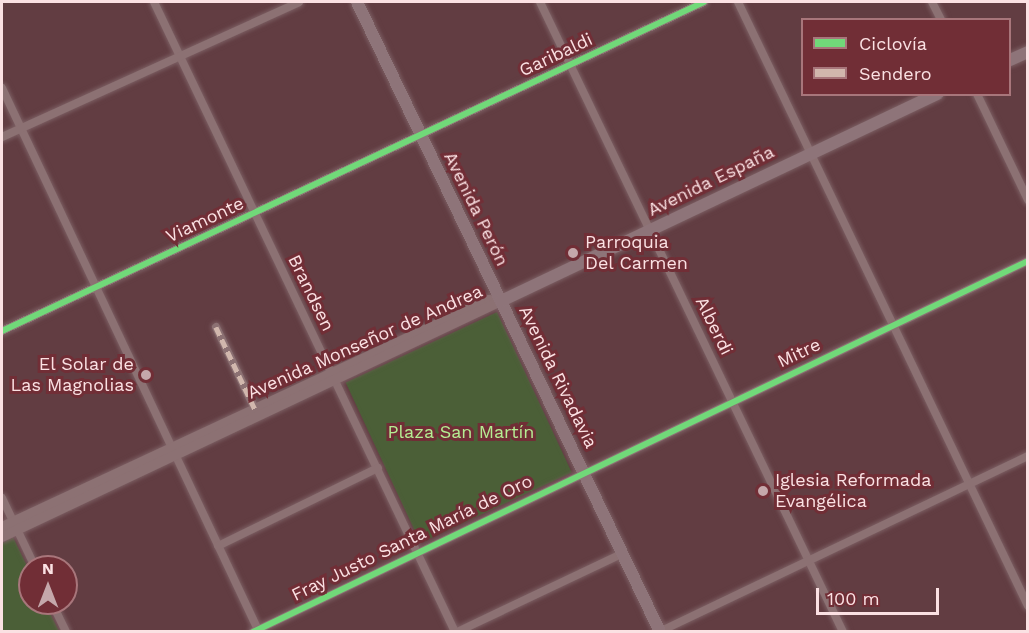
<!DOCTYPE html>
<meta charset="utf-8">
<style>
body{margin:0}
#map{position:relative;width:1029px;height:633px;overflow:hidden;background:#623d42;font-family:"Work Sans",sans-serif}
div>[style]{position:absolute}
.green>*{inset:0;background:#4b5f37;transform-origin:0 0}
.roads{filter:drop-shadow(0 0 2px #7b5e62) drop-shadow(0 0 2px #7b5e62)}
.minor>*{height:8px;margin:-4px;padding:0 4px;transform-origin:4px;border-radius:4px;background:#8c7173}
.tertiary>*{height:10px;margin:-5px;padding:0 5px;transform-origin:5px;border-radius:5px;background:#8c7173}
.secondary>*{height:12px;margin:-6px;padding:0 6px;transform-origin:6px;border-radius:6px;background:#8e7479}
.quiet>*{height:4.5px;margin-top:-2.25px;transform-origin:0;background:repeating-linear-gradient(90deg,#d1b7ad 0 9px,transparent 0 13.5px)}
.cycleway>*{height:6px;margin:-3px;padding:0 3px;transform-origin:3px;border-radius:3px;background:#71d979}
.dots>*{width:16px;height:16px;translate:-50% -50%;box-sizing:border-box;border:3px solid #712e36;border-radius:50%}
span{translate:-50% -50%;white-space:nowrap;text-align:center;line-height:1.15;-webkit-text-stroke:6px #712e36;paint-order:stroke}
.street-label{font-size:18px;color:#fbe1e3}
.poi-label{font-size:18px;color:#fbe1e3}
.left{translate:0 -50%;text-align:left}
.right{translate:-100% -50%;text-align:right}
.park-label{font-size:18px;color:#b5ed93}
.frame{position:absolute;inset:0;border:3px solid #fbe1e3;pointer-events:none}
.legend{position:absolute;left:801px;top:18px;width:210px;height:78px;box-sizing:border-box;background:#712e36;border:2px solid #a8767b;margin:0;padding:8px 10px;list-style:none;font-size:18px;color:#fbe1e3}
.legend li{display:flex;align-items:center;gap:12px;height:30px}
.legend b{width:30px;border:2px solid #a8767b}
.north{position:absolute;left:18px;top:555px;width:60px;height:60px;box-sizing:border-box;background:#712e36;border:2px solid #a8767b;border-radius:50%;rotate:0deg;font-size:16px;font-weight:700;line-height:24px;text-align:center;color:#fbe1e3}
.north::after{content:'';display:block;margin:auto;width:21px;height:27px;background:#c5a8ab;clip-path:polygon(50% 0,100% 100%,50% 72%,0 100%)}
.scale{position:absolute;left:816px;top:588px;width:123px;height:27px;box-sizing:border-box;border:3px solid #fbe1e3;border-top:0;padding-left:8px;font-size:18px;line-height:21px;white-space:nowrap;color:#fbe1e3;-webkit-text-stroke:4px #712e36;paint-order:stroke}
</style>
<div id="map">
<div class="green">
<div style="left:497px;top:312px;width:177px;height:167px;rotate:65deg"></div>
<div style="clip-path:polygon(13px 537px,30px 572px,30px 603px,45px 603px,59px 631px,2px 632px,2px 543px)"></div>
</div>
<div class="roads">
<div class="minor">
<div style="left:154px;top:2px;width:698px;rotate:64.46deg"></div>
<div style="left:540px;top:2px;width:699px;rotate:64.31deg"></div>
<div style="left:738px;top:2px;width:670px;rotate:64.35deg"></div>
<div style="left:932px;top:2px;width:20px;rotate:63deg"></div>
<div style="left:2px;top:88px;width:602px;rotate:64.71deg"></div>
<div style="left:977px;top:94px;width:118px;rotate:64.3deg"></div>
<div style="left:2px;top:137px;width:326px;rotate:-24.4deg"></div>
<div style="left:216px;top:327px;width:91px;rotate:64.6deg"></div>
<div style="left:2px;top:331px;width:775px;rotate:-25.11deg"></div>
<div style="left:2px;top:498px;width:76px;rotate:64.4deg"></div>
<div style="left:218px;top:546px;width:178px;rotate:-26deg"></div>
<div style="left:52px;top:603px;width:32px;rotate:64deg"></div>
<div style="left:253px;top:632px;width:859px;rotate:-25.58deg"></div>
<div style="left:457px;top:632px;width:184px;rotate:-25.4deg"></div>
<div style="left:659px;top:632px;width:409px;rotate:-25.5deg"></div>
</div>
<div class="tertiary">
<div style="left:2px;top:527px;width:537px;rotate:-24.99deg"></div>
<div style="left:489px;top:300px;width:12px;rotate:5deg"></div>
<div style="left:2px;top:537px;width:552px;rotate:-25.31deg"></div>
</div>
<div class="secondary">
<div style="left:357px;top:2px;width:699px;rotate:64.31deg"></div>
<div style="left:1010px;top:60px;width:20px;rotate:-24deg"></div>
<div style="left:501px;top:301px;width:483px;rotate:-25.4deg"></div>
</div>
</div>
<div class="quiet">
<div style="left:216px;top:327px;width:91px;rotate:64.6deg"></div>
</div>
<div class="cycleway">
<div style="left:2px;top:331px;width:775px;rotate:-25.11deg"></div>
<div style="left:253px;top:632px;width:859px;rotate:-25.58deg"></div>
</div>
<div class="dots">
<div style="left:573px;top:253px;background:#c5a8ab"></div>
<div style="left:146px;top:375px;background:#c5a8ab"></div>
<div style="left:763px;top:491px;background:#c5a8ab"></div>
</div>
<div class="street-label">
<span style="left:556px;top:55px;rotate:-25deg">Garibaldi</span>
<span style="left:711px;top:181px;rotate:-26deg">Avenida España</span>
<span style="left:476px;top:209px;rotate:64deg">Avenida Perón</span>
<span style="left:205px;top:220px;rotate:-25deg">Viamonte</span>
<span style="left:311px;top:293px;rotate:64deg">Brandsen</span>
<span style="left:714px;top:326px;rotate:64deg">Alberdi</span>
<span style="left:365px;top:342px;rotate:-24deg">Avenida Monseñor de Andrea</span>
<span style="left:799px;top:353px;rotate:-25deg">Mitre</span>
<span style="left:558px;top:377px;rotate:64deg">Avenida Rivadavia</span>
<span style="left:412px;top:538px;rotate:-26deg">Fray Justo Santa María de Oro</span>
</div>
<div class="poi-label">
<span class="left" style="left:585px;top:253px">Parroquia<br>Del Carmen</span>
<span class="right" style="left:134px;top:375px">El Solar de<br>Las Magnolias</span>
<span class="left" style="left:775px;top:491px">Iglesia Reformada<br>Evangélica</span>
</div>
<div class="park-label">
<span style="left:461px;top:432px">Plaza San Martín</span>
</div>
<div class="frame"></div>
<ul class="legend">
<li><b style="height:8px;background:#71d979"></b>Ciclovía</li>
<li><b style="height:8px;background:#d1b7ad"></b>Sendero</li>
</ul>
<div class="north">N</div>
<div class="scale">100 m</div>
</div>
